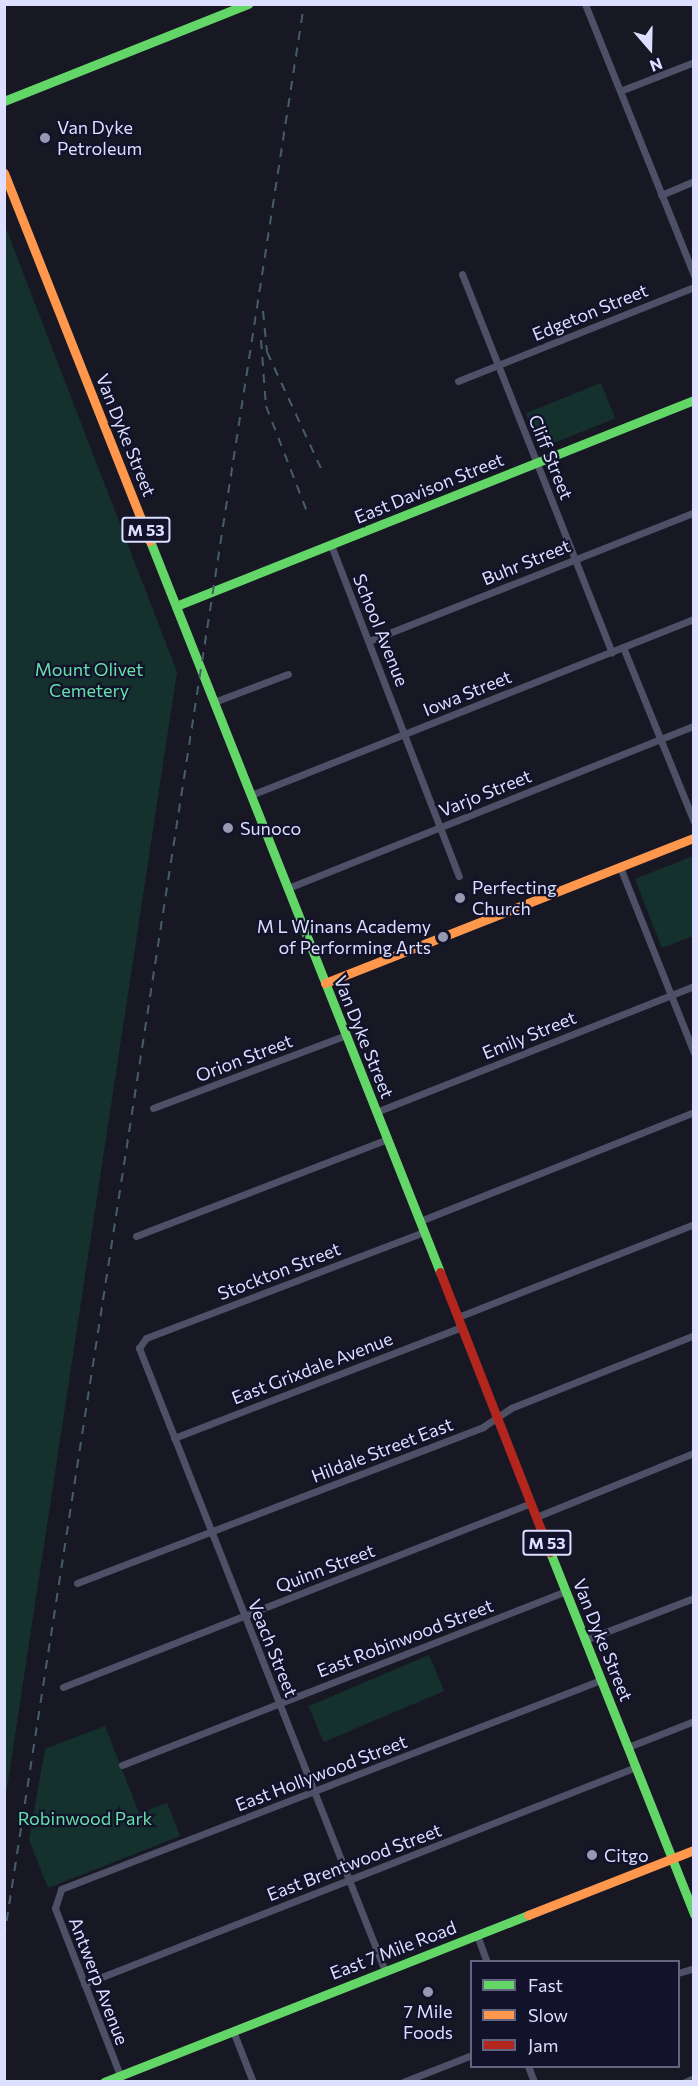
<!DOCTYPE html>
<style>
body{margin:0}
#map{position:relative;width:698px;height:2086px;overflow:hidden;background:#181825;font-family:Commissioner,sans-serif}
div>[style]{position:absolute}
.green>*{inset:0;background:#15312d;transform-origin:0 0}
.street>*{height:7px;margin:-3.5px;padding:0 3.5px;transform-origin:3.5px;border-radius:3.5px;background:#4d5066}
.fast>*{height:9px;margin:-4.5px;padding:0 4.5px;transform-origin:4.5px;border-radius:4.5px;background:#63d668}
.slow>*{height:9px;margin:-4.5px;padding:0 4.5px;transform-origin:4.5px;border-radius:4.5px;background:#ff974d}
.jam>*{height:9px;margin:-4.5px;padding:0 4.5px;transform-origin:4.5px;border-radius:4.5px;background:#b3261e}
.rail>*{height:2px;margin-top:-1px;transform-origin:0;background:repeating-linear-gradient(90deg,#445e69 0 9px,transparent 0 17px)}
.dots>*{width:16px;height:16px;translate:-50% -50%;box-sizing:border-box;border:3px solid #12122b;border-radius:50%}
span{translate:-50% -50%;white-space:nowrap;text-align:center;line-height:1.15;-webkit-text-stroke:4.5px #12122b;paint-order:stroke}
.shield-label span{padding:2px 4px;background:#12122b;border:2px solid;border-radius:4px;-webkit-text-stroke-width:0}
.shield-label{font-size:16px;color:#dcdfff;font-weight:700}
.poi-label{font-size:18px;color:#dcdfff}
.left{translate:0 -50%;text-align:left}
.right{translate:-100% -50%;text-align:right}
.street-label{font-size:18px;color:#dcdfff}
.park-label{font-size:18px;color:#67e0ab}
.frame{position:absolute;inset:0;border:6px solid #dcdfff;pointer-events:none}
.legend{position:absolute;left:470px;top:1960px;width:210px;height:108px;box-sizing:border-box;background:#12122b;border:2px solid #636480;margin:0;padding:8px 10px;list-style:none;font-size:18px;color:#dcdfff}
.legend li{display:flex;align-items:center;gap:12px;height:30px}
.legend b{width:30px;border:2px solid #636480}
.north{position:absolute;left:620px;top:18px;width:60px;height:60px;-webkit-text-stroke:4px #12122b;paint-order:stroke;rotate:160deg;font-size:16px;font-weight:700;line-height:24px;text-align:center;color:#dcdfff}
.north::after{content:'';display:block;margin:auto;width:21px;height:27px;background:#dcdfff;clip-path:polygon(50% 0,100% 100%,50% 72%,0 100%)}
</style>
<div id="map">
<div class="green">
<div style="clip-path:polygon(5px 226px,177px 672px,5px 1801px,4px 226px)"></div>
<div style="left:601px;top:383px;width:38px;height:81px;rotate:68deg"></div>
<div style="clip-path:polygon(693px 856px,693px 936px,662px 948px,635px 879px)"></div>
<div style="left:429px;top:1655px;width:39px;height:131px;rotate:67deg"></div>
<div style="clip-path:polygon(105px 1726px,139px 1813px,167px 1803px,180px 1836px,48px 1888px,29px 1840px,45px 1749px)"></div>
</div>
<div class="street">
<div style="left:585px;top:4px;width:292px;rotate:68.1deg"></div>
<div style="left:620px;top:91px;width:79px;rotate:-21.4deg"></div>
<div style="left:661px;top:195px;width:36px;rotate:-23deg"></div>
<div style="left:462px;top:274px;width:407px;rotate:68.4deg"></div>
<div style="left:458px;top:381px;width:254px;rotate:-21.7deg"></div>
<div style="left:331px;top:545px;width:355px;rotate:68.9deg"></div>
<div style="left:369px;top:641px;width:350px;rotate:-21.6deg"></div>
<div style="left:623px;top:647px;width:189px;rotate:67.9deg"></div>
<div style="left:214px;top:702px;width:79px;rotate:-20.7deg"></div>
<div style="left:251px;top:795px;width:477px;rotate:-21.7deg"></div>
<div style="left:620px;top:867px;width:200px;rotate:68.3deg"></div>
<div style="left:288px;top:888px;width:437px;rotate:-21.8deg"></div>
<div style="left:153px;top:1108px;width:206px;rotate:-20.7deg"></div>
<div style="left:376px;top:1112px;width:342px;rotate:-21.6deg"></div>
<div style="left:420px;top:1221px;width:295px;rotate:-21.7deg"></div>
<div style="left:136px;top:1236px;width:269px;rotate:-21.1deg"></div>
<div style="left:458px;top:1317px;width:254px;rotate:-21.5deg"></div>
<div style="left:174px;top:1438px;width:308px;rotate:-21.1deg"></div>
<div style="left:536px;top:1517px;width:170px;rotate:-22.1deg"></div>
<div style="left:77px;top:1583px;width:435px;rotate:-21deg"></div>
<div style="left:483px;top:1427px;width:34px;rotate:-34deg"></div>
<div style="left:511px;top:1408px;width:197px;rotate:-21.7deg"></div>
<div style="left:585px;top:1640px;width:117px;rotate:-21.1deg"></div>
<div style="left:63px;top:1687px;width:503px;rotate:-21.46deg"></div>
<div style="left:628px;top:1747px;width:71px;rotate:-21.5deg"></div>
<div style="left:122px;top:1765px;width:477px;rotate:-21.4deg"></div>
<div style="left:477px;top:1935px;width:29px;rotate:70deg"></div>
<div style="left:385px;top:1971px;width:670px;rotate:-111.55deg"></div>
<div style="left:139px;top:1348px;width:12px;rotate:-55deg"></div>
<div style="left:146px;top:1338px;width:298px;rotate:-20.9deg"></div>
<div style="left:678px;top:1973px;width:17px;rotate:-17deg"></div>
<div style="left:84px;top:1984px;width:593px;rotate:-21.46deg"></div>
<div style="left:233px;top:2031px;width:55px;rotate:68.6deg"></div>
<div style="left:528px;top:2066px;width:17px;rotate:69deg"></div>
<div style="left:120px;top:2075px;width:179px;rotate:-111.3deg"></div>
<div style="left:55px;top:1908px;width:20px;rotate:-72deg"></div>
<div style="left:61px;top:1889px;width:579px;rotate:-21.16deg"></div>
<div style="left:403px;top:2082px;width:74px;rotate:-21.4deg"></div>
<div style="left:685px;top:2082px;width:10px;rotate:-24deg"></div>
</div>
<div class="fast">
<div style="left:4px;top:101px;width:263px;rotate:-21.7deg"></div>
<div style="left:150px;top:541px;width:786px;rotate:68.36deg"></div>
<div style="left:176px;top:606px;width:557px;rotate:-21.69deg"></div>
<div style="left:550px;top:1552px;width:390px;rotate:68.3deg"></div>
<div style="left:104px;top:2082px;width:456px;rotate:-21.5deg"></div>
</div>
<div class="slow">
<div style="left:4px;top:173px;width:396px;rotate:68.4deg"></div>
<div style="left:325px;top:983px;width:396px;rotate:-21.5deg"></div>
<div style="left:528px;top:1915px;width:178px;rotate:-21.4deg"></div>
</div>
<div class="jam">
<div style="left:440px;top:1272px;width:301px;rotate:68.6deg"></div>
</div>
<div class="rail">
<div style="left:263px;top:311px;width:41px;rotate:84.4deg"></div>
<div style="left:267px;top:352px;width:136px;rotate:65.1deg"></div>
<div style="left:261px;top:340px;width:66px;rotate:85.7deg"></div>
<div style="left:266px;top:406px;width:119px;rotate:68.8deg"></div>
<div style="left:4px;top:1938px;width:1957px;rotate:-81.18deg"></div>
</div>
<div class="dots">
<div style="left:45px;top:138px;background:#9799b3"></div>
<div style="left:228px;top:828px;background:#9799b3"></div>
<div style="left:460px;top:898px;background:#9799b3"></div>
<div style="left:443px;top:937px;background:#9799b3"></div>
<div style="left:592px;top:1855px;background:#9799b3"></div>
<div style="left:428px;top:1992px;background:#9799b3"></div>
</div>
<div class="shield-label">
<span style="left:146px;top:530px">M 53</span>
<span style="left:547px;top:1543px">M 53</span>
</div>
<div class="poi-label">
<span class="left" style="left:57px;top:138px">Van Dyke<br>Petroleum</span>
<span class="left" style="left:240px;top:828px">Sunoco</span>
<span class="left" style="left:472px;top:898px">Perfecting<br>Church</span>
<span class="right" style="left:431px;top:937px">M L Winans Academy<br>of Performing Arts</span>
<span class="left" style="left:604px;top:1855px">Citgo</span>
<span style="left:428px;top:2022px">7 Mile<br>Foods</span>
</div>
<div class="street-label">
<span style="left:590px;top:312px;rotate:-22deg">Edgeton Street</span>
<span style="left:126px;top:435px;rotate:68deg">Van Dyke Street</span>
<span style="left:551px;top:457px;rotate:68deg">Cliff Street</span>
<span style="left:429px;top:488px;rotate:-22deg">East Davison Street</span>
<span style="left:526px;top:562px;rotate:-22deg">Buhr Street</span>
<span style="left:381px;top:630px;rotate:68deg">School Avenue</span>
<span style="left:467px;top:693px;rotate:-22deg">Iowa Street</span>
<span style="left:485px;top:793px;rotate:-22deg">Varjo Street</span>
<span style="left:529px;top:1035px;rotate:-22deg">Emily Street</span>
<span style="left:364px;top:1037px;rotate:68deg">Van Dyke Street</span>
<span style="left:244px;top:1058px;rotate:-21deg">Orion Street</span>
<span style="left:279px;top:1271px;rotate:-21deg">Stockton Street</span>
<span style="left:312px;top:1368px;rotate:-21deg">East Grixdale Avenue</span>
<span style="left:382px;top:1450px;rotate:-21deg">Hildale Street East</span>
<span style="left:325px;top:1568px;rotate:-21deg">Quinn Street</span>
<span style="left:405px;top:1638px;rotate:-21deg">East Robinwood Street</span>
<span style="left:603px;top:1640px;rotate:68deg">Van Dyke Street</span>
<span style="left:273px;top:1648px;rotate:68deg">Veach Street</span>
<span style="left:321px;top:1773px;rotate:-21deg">East Hollywood Street</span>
<span style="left:354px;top:1862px;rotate:-21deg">East Brentwood Street</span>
<span style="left:393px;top:1950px;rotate:-21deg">East 7 Mile Road</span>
<span style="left:99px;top:1981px;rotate:69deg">Antwerp Avenue</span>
</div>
<div class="park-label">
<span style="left:89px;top:680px">Mount Olivet<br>Cemetery</span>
<span style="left:85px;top:1818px">Robinwood Park</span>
</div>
<div class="frame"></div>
<ul class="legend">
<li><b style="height:8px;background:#63d668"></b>Fast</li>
<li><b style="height:8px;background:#ff974d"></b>Slow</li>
<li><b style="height:8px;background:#b3261e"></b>Jam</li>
</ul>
<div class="north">N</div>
</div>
